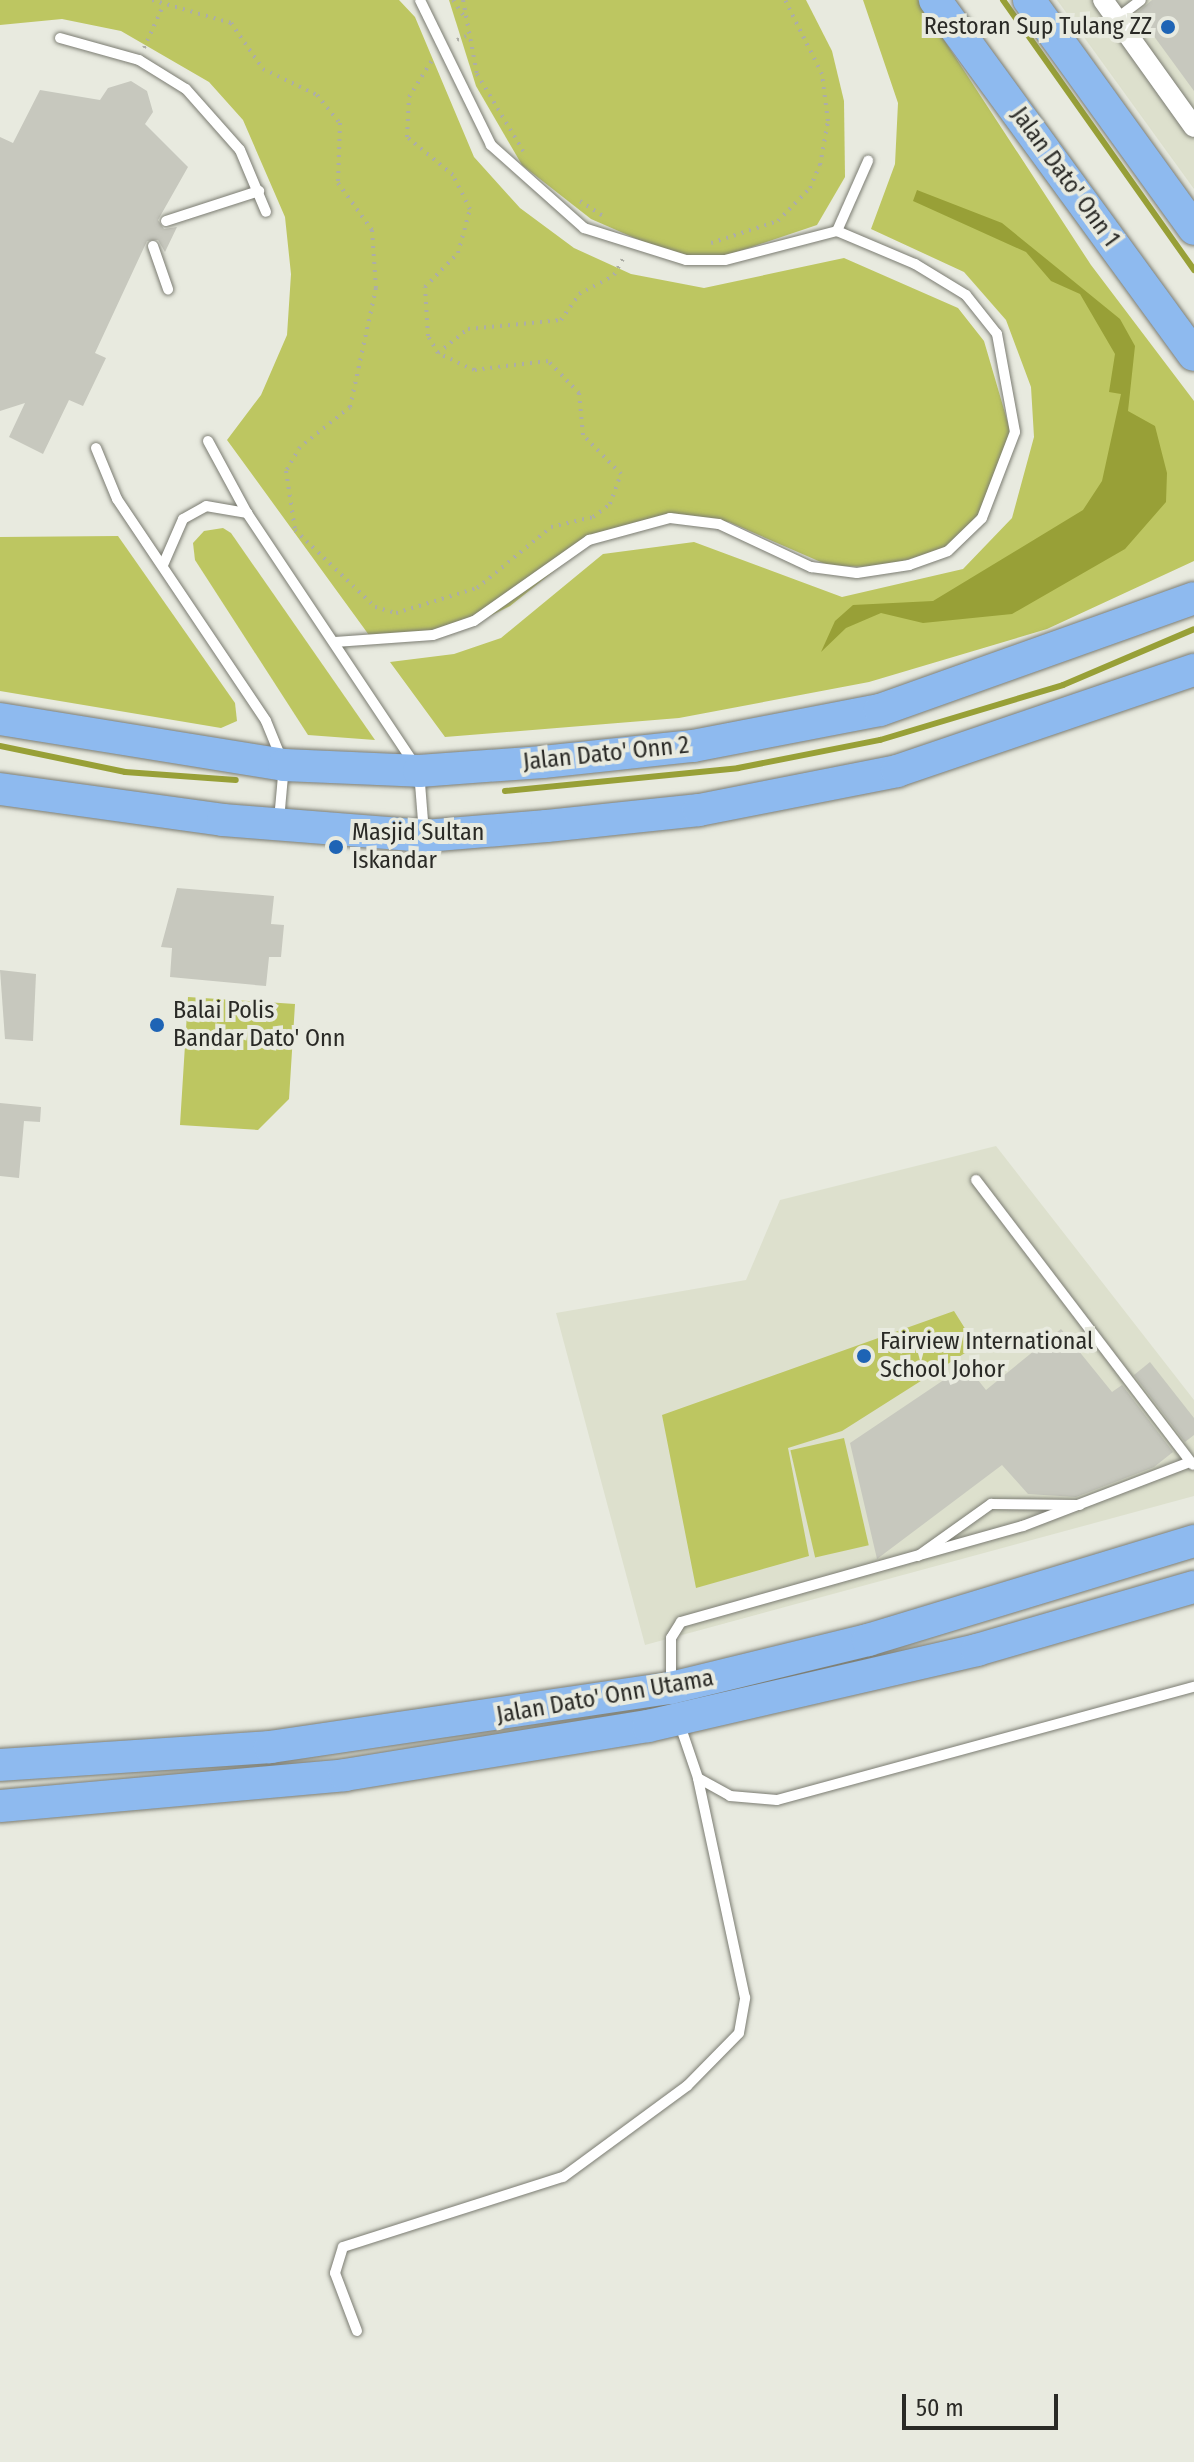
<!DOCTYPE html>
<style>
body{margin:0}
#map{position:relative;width:1194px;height:2462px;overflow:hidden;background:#e8eadf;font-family:"Fira Sans Condensed",sans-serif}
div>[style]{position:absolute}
.built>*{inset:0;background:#dde0cd}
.green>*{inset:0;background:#bdc661;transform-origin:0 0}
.water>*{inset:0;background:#98a037}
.stream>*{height:6px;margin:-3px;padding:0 3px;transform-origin:3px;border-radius:3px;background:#98a037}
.building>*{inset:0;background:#c7c8be}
.path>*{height:4px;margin-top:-2px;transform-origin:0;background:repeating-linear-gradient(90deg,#adaea6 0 2px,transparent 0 8px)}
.roads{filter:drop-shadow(0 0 2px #7b7c72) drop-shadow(0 0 2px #7b7c72)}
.service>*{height:10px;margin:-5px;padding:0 5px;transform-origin:5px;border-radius:5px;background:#fff}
.minor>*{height:20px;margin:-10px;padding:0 10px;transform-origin:10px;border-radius:10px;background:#fff}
.primary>*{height:32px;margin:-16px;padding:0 16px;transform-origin:16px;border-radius:16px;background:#8ebaef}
.dots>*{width:22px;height:22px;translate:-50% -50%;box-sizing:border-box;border:4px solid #e8eadf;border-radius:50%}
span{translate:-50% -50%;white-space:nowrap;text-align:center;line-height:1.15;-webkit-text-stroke:8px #e8eadf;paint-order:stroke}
.poi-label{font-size:24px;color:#2a2a26}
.right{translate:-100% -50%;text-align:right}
.left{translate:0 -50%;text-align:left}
.street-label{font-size:24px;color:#2a2a26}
.scale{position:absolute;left:902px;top:2394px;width:156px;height:36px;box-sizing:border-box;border:4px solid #2a2a26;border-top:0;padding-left:10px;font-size:24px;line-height:28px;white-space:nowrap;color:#2a2a26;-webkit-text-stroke:6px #e8eadf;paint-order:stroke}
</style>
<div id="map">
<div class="built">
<div style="clip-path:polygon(1057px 0,1194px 0,1194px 189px)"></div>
<div style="clip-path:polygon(996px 1146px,1194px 1400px,1194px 1496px,645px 1645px,556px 1313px,746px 1280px,780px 1200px)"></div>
</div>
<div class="green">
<div style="clip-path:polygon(0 0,399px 0,415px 17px,474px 157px,520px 208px,574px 248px,631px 274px,704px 288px,844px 258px,958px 308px,984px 341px,1010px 430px,984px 515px,956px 546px,881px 567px,830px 566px,729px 522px,684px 517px,594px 539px,510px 606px,478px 622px,374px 642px,227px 440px,261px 395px,287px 335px,291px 274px,285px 217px,243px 120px,209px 82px,121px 31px,62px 19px,0 25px)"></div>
<div style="clip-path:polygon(449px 0,806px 0,832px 51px,844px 101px,845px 177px,817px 225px,719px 258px,669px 253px,591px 219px,522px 165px,476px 86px)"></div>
<div style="clip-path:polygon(863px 0,918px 0,1091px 265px,1194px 401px,1194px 561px,1047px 629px,869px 682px,679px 718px,445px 737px,390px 662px,454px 654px,501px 638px,603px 554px,694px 542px,842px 597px,963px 569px,1012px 518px,1034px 437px,1031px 387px,1006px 320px,964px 272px,871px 229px,895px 164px,898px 103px)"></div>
<div style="clip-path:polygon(223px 528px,231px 533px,375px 740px,308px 735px,195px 560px,193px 543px,204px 531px)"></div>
<div style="clip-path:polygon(118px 536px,235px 703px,237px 721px,221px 728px,0 691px,0 537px)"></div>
<div style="clip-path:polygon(188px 997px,295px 1004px,289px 1099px,258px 1130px,180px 1125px)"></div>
<div style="clip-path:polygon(954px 1311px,976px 1346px,842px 1431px,788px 1448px,809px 1556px,696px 1588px,662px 1415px)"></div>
<div style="left:844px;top:1438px;width:110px;height:55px;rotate:77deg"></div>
</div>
<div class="water">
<div style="clip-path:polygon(917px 190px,1002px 223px,1120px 319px,1135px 346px,1128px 411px,1155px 426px,1167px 473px,1166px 502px,1125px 549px,1012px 614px,923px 623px,881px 613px,846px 628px,821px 652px,835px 621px,853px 605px,933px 601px,1083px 510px,1102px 481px,1121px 394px,1109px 392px,1115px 354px,1080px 294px,1051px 281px,1026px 252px,913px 201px)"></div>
</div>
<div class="stream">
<div style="left:1003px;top:0;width:331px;rotate:54.7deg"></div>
<div style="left:0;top:746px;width:128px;rotate:11.7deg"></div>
<div style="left:125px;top:772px;width:111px;rotate:4.1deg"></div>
<div style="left:505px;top:791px;width:234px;rotate:-5.6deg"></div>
<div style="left:738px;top:768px;width:145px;rotate:-11.2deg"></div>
<div style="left:880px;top:740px;width:191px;rotate:-16.7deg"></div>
<div style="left:1063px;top:685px;width:142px;rotate:-23.1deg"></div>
</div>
<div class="building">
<div style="clip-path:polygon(1152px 0,1194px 0,1194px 91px,1137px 13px)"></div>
<div style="clip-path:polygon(131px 81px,147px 91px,153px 112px,145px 124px,188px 167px,158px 220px,164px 229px,177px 227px,165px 252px,158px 240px,147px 241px,95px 353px,106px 358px,83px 406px,69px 400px,43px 454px,9px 437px,25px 403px,0 411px,0 137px,13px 143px,40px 90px,100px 100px,108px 88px)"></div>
<div style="clip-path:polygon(177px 888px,274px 896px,271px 924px,284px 925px,281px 957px,269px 957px,266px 986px,170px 977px,172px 948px,161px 947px)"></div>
<div style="clip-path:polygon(0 970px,36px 974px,33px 1041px,5px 1039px)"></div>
<div style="clip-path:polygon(0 1103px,41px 1107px,40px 1122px,24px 1121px,19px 1178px,0 1176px)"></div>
<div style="clip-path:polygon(1061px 1329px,1112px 1392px,1122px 1385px,1173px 1452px,1154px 1467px,1076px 1497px,1028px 1494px,1002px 1465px,877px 1559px,850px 1443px,966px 1365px,986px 1390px)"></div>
<div style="clip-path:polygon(1150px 1362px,1194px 1418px,1194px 1435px,1185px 1442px,1134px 1375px)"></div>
</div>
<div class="path">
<div style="left:152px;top:0;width:82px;rotate:16.2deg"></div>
<div style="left:231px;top:23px;width:56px;rotate:55.2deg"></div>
<div style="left:263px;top:69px;width:60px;rotate:25.7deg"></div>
<div style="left:317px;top:95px;width:36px;rotate:51deg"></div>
<div style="left:340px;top:123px;width:60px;rotate:91.9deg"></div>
<div style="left:338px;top:183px;width:58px;rotate:54.1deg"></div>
<div style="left:372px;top:230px;width:58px;rotate:86.1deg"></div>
<div style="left:376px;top:288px;width:122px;rotate:102.3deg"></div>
<div style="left:350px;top:407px;width:64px;rotate:141.3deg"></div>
<div style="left:300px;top:447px;width:28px;rotate:120deg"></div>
<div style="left:286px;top:471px;width:60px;rotate:81.3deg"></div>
<div style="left:295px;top:530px;width:111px;rotate:43.9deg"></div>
<div style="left:375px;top:607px;width:22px;rotate:16deg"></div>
<div style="left:396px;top:613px;width:85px;rotate:-17.2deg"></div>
<div style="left:477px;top:588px;width:96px;rotate:-39.5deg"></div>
<div style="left:551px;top:527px;width:43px;rotate:-13.4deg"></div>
<div style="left:593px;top:517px;width:21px;rotate:-37deg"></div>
<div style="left:610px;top:504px;width:32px;rotate:-70deg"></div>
<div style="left:621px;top:474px;width:54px;rotate:-134.3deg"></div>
<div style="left:583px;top:435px;width:42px;rotate:-95.4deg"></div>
<div style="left:579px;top:393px;width:45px;rotate:-134.1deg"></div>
<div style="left:548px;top:361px;width:75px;rotate:173.1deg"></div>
<div style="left:474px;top:370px;width:40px;rotate:-155deg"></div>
<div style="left:438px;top:353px;width:20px;rotate:-120deg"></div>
<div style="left:428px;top:336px;width:49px;rotate:-93.5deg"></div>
<div style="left:425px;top:287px;width:47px;rotate:-45.9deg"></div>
<div style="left:458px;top:253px;width:46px;rotate:-74.7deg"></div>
<div style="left:470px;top:209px;width:38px;rotate:-117deg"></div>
<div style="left:453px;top:175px;width:60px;rotate:-140.4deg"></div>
<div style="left:407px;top:137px;width:40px;rotate:-87.1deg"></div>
<div style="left:409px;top:97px;width:47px;rotate:-58deg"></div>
<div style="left:453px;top:0;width:18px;rotate:56deg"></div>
<div style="left:463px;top:0;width:75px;rotate:79.3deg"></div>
<div style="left:477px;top:74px;width:90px;rotate:59.1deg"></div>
<div style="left:457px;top:40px;width:10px;rotate:-24deg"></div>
<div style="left:144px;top:48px;width:46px;rotate:-65.7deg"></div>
<div style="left:580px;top:201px;width:27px;rotate:33deg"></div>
<div style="left:711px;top:243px;width:71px;rotate:-18.2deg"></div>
<div style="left:778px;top:221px;width:46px;rotate:-45.9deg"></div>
<div style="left:810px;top:188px;width:25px;rotate:-67deg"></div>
<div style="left:820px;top:165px;width:45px;rotate:-79.7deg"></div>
<div style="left:828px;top:121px;width:47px;rotate:-97.3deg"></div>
<div style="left:822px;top:74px;width:83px;rotate:-116.6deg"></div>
<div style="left:438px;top:353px;width:38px;rotate:-39deg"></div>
<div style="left:468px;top:329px;width:93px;rotate:-5.5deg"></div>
<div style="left:561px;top:320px;width:32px;rotate:-55deg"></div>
<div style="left:579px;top:294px;width:40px;rotate:-28deg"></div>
<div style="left:614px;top:275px;width:23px;rotate:-61deg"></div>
</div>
<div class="roads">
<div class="service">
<div style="left:1116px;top:19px;width:31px;rotate:-37deg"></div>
<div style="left:60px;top:38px;width:82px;rotate:15.6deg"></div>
<div style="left:139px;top:60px;width:55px;rotate:31.7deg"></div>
<div style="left:186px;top:89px;width:81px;rotate:48.5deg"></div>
<div style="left:240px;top:150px;width:67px;rotate:67.2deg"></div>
<div style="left:166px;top:221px;width:98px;rotate:-17.9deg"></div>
<div style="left:837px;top:231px;width:77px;rotate:-66.1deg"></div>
<div style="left:153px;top:246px;width:46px;rotate:70.8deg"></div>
<div style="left:208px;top:441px;width:82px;rotate:61.6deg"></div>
<div style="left:247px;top:513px;width:310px;rotate:56.3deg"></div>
<div style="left:419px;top:771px;width:62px;rotate:85.4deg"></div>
<div style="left:96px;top:448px;width:55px;rotate:67.6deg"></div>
<div style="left:117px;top:499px;width:267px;rotate:56.1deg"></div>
<div style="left:266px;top:721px;width:48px;rotate:67.8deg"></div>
<div style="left:284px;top:765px;width:55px;rotate:95.2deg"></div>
<div style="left:163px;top:565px;width:50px;rotate:-66.5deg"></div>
<div style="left:183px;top:519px;width:26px;rotate:-29deg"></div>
<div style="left:206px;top:506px;width:42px;rotate:9.7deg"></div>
<div style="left:335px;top:642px;width:98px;rotate:-4.1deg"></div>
<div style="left:433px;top:635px;width:43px;rotate:-18.9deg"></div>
<div style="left:474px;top:621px;width:141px;rotate:-35.2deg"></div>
<div style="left:589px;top:540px;width:84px;rotate:-15.2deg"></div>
<div style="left:670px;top:518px;width:49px;rotate:7deg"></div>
<div style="left:719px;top:524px;width:102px;rotate:25.1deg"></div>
<div style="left:811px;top:567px;width:46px;rotate:7.4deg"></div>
<div style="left:857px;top:573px;width:53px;rotate:-8.7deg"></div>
<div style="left:909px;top:565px;width:41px;rotate:-19.7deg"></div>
<div style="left:948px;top:551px;width:47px;rotate:-44.1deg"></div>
<div style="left:982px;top:518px;width:92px;rotate:-69deg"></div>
<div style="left:1015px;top:432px;width:100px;rotate:-100.4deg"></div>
<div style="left:997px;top:334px;width:50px;rotate:-128.5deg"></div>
<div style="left:966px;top:295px;width:60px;rotate:-148.7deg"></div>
<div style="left:915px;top:264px;width:85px;rotate:-157.1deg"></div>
<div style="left:837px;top:231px;width:116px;rotate:165.5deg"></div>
<div style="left:725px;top:260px;width:39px;rotate:180deg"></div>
<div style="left:686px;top:260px;width:107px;rotate:-162.6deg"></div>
<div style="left:584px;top:228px;width:125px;rotate:-138.3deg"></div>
<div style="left:491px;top:145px;width:161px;rotate:-116.1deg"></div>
<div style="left:976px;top:1180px;width:358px;rotate:52.7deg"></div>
<div style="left:918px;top:1556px;width:90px;rotate:-35.5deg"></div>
<div style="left:991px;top:1504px;width:89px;rotate:0.6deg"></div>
<div style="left:671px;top:1682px;width:44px;rotate:-90deg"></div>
<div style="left:671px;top:1638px;width:19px;rotate:-58deg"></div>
<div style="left:681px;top:1622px;width:355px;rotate:-15.7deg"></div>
<div style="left:1023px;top:1526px;width:179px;rotate:-21deg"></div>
<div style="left:698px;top:1778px;width:37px;rotate:29deg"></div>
<div style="left:730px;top:1796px;width:47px;rotate:4.9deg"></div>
<div style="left:777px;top:1800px;width:432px;rotate:-15.2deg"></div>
<div style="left:357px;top:2331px;width:62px;rotate:-110.8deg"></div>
<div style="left:335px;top:2273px;width:27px;rotate:-73deg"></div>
<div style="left:343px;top:2247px;width:231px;rotate:-17.7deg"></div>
<div style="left:563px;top:2177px;width:154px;rotate:-36.3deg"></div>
<div style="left:687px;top:2086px;width:74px;rotate:-45.5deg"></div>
<div style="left:739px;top:2033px;width:36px;rotate:-80deg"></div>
<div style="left:745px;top:1998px;width:225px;rotate:-102.1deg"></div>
<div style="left:698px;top:1778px;width:56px;rotate:-108.8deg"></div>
</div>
<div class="minor">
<div style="left:1103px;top:0;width:156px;rotate:54.4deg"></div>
</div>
<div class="primary">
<div style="left:935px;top:0;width:439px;rotate:53.9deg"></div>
<div style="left:1029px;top:0;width:282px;rotate:54.2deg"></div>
<div style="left:0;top:719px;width:288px;rotate:9.2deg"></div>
<div style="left:284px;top:765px;width:135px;rotate:2.5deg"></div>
<div style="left:419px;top:771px;width:124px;rotate:-4.2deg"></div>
<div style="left:543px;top:762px;width:151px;rotate:-6.1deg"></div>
<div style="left:693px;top:746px;width:190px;rotate:-10.9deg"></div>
<div style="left:880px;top:710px;width:333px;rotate:-19.6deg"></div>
<div style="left:0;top:789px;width:225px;rotate:7.9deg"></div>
<div style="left:223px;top:820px;width:203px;rotate:4.5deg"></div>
<div style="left:425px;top:836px;width:122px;rotate:-4.7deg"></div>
<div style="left:547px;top:826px;width:153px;rotate:-6deg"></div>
<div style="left:699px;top:810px;width:202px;rotate:-11.1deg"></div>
<div style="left:897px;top:771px;width:314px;rotate:-18.8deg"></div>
<div style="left:0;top:1765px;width:271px;rotate:-3.8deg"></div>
<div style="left:270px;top:1747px;width:405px;rotate:-8.4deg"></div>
<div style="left:671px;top:1688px;width:203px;rotate:-13.7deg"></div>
<div style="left:868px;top:1640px;width:341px;rotate:-16.9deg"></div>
<div style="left:0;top:1806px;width:346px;rotate:-5.1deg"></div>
<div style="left:345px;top:1775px;width:307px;rotate:-9.2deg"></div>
<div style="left:648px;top:1726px;width:338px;rotate:-13deg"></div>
<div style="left:977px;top:1650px;width:226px;rotate:-16.2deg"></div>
</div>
</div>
<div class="dots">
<div style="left:1168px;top:27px;background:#1e64b5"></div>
<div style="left:336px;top:847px;background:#1e64b5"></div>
<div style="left:157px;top:1025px;background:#1e64b5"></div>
<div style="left:864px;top:1356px;background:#1e64b5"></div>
</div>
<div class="poi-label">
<span class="right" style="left:1152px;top:27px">Restoran Sup Tulang ZZ</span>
<span class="left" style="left:352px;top:847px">Masjid Sultan<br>Iskandar</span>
<span class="left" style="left:173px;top:1025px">Balai Polis<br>Bandar Dato' Onn</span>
<span class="left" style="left:880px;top:1356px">Fairview International<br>School Johor</span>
</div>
<div class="street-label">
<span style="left:1065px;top:177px;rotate:54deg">Jalan Dato' Onn 1</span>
<span style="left:606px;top:754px;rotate:-6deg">Jalan Dato' Onn 2</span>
<span style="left:605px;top:1697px;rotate:-10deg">Jalan Dato' Onn Utama</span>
</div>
<div class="scale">50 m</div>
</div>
